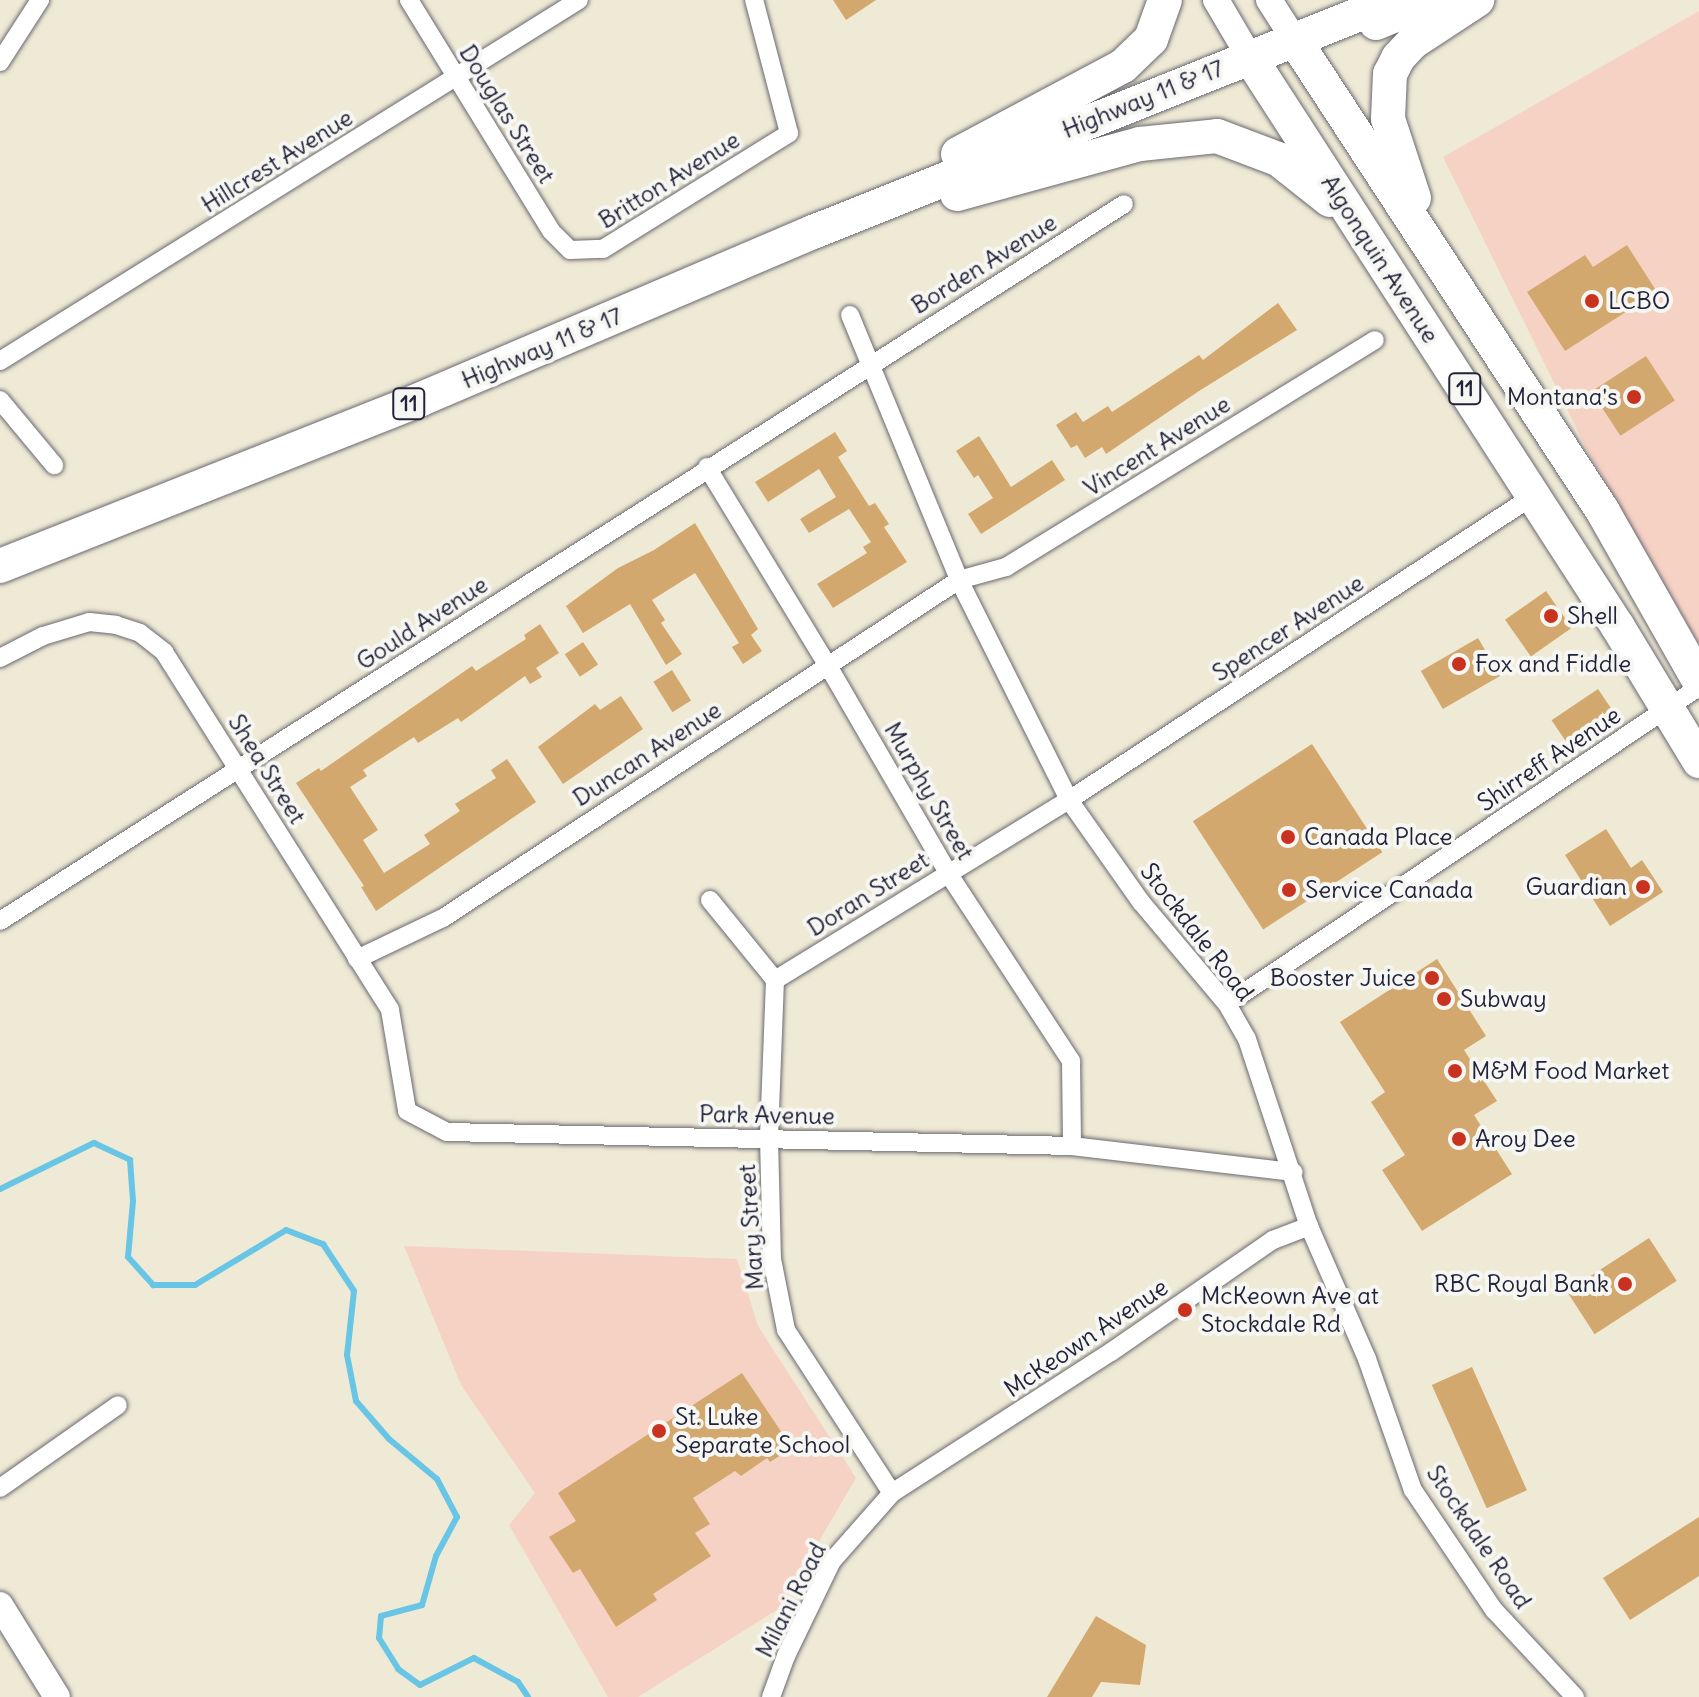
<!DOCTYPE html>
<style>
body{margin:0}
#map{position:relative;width:1699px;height:1697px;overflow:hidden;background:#efead5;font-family:Delius,sans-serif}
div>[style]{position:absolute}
.built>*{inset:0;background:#f6d2c4}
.stream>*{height:6px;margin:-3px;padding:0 3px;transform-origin:3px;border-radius:3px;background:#68c5e6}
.building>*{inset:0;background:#d3a86e;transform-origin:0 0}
.roads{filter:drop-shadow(0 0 2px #6a6871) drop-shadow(0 0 2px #6a6871)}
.street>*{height:18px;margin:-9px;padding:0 9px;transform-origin:9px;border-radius:9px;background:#fff}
.secondary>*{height:26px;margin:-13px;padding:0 13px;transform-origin:13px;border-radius:13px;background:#fff}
.highway>*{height:34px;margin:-17px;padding:0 17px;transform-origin:17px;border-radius:17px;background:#fff}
.dots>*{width:22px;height:22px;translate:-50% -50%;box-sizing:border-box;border:4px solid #f6f6f2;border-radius:50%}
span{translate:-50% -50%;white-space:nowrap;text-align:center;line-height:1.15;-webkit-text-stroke:8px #f6f6f2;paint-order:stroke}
.shield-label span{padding:2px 6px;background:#f6f6f2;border:2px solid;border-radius:6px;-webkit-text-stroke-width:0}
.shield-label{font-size:22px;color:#22223b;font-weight:700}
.street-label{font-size:24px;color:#22223b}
.poi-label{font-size:24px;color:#22223b}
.left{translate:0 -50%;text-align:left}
.right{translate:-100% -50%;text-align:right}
</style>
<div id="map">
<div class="built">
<div style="clip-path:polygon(1699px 11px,1699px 644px,1585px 446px,1443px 157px)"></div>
<div style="clip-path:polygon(404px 1246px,737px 1259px,758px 1326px,856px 1478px,780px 1608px,638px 1697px,608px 1697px,509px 1525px,535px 1493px,461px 1385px)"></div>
</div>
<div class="stream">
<div style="left:0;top:1189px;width:105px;rotate:-26.1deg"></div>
<div style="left:94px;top:1143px;width:40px;rotate:25deg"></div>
<div style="left:130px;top:1160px;width:41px;rotate:85.8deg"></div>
<div style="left:133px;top:1201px;width:56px;rotate:95.1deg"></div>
<div style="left:128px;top:1257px;width:38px;rotate:48deg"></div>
<div style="left:153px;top:1285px;width:42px"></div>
<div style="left:195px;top:1285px;width:106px;rotate:-31.1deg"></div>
<div style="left:286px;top:1230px;width:40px;rotate:21deg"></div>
<div style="left:323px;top:1244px;width:56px;rotate:56.6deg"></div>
<div style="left:354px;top:1291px;width:64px;rotate:96.2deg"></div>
<div style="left:347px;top:1355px;width:47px;rotate:78.9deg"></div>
<div style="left:356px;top:1401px;width:50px;rotate:49deg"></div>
<div style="left:389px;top:1439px;width:62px;rotate:39.8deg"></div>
<div style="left:437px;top:1479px;width:43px;rotate:62.2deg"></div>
<div style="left:457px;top:1517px;width:44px;rotate:118.3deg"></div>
<div style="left:436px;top:1556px;width:51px;rotate:105.9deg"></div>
<div style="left:422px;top:1605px;width:42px;rotate:165deg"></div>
<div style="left:381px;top:1616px;width:22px;rotate:95deg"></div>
<div style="left:379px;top:1638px;width:36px;rotate:58deg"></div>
<div style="left:398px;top:1669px;width:27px;rotate:36deg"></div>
<div style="left:420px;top:1685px;width:60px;rotate:-26.6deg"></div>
<div style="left:474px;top:1658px;width:50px;rotate:28.6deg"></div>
<div style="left:518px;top:1682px;width:18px;rotate:56deg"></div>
</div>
<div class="building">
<div style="clip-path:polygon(833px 0,876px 0,846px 20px)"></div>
<div style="clip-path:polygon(1627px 245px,1657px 292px,1565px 351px,1527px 292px,1585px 255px,1593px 267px)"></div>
<div style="clip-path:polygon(1278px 303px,1297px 330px,1199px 391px,1106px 454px,1102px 447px,1085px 458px,1077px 445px,1071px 448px,1056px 425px,1076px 412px,1083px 422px,1108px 406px,1112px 412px,1199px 355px,1203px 360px)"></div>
<div style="left:1646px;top:356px;width:53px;height:65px;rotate:57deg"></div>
<div style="clip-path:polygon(835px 432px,847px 451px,838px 457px,869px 506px,875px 503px,889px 524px,884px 527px,907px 562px,833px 608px,817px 584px,867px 553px,863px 547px,871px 542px,849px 509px,809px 533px,800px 519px,836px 497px,819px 469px,768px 502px,755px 482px)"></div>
<div style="clip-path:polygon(979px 436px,1011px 487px,1052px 460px,1065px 480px,981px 534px,968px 514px,993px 498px,978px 475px,974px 478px,956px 451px)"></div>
<div style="clip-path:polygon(695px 523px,758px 629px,751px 635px,762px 651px,743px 664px,732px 647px,739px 643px,695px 573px,652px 600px,665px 620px,661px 623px,682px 654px,666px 665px,630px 604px,583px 633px,566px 606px,618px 568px,654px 550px)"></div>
<div style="left:1546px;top:591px;width:45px;height:50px;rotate:55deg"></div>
<div style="clip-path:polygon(540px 624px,559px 653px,536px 668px,542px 677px,530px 684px,525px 676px,461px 722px,458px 718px,418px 743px,414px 737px,363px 770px,367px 776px,350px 787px,378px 830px,363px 840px,384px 873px,430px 844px,424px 835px,460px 811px,455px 804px,496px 778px,491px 770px,507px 759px,536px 802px,376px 911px,361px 887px,364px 886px,296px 783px,319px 768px,321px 771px,472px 666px,476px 671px,526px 639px,524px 635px)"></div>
<div style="left:1478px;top:638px;width:44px;height:66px;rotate:60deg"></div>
<div style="left:583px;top:642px;width:27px;height:22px;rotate:56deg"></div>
<div style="left:672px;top:670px;width:36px;height:22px;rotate:58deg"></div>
<div style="left:1598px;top:689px;width:29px;height:56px;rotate:56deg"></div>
<div style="clip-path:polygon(621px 696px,643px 729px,563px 784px,538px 747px,595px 704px,600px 710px)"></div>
<div style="left:1312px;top:744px;width:129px;height:142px;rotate:57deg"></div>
<div style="clip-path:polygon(1606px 829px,1631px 868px,1642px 860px,1663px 892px,1610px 926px,1565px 855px)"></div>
<div style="clip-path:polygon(1437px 959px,1486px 1036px,1464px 1050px,1497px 1101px,1474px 1115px,1512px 1174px,1422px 1231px,1382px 1170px,1405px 1155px,1371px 1102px,1385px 1092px,1340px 1022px)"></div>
<div style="left:1649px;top:1238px;width:51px;height:98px;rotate:57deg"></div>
<div style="left:1472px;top:1367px;width:135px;height:44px;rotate:66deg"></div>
<div style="clip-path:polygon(742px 1373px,792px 1448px,770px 1462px,767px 1458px,741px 1476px,735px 1471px,693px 1498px,710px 1524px,695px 1533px,711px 1556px,653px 1594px,657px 1600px,616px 1627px,580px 1569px,573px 1573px,549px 1537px,576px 1521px,558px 1493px)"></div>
<div style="clip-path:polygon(1699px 1517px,1699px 1576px,1630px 1620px,1603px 1578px)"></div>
<div style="clip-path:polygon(1096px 1616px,1146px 1645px,1140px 1685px,1101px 1682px,1092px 1697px,1047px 1697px)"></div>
</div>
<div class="roads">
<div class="street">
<div style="left:409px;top:0;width:271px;rotate:58.4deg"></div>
<div style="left:551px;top:231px;width:27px;rotate:45deg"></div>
<div style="left:570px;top:250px;width:33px;rotate:-2deg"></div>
<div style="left:603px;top:249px;width:219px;rotate:-31.9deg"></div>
<div style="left:789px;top:133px;width:138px;rotate:-104.7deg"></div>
<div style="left:0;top:62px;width:74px;rotate:-57.2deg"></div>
<div style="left:850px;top:315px;width:287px;rotate:67.6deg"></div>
<div style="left:959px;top:580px;width:246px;rotate:63.4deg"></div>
<div style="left:1069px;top:800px;width:125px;rotate:54.8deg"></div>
<div style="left:1141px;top:902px;width:133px;rotate:49.9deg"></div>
<div style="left:1227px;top:1004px;width:40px;rotate:60.3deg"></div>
<div style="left:1247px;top:1039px;width:197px;rotate:71.7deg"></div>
<div style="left:1309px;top:1226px;width:145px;rotate:66.4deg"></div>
<div style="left:1367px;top:1359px;width:139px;rotate:70.7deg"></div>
<div style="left:1413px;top:1490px;width:145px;rotate:56deg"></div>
<div style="left:1494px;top:1610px;width:119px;rotate:47deg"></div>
<div style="left:0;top:361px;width:682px;rotate:-31.94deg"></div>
<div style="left:0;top:400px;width:85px;rotate:50.3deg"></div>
<div style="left:707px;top:467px;width:231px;rotate:58.7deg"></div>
<div style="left:827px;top:664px;width:241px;rotate:59.9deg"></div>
<div style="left:948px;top:873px;width:225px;rotate:56.8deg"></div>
<div style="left:1071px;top:1061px;width:85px;rotate:89.3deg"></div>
<div style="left:0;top:658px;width:48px;rotate:-27.1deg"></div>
<div style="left:43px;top:636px;width:48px;rotate:-16.9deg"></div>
<div style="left:89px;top:622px;width:27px;rotate:6deg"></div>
<div style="left:116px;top:625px;width:25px;rotate:18deg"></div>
<div style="left:140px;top:633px;width:31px;rotate:38deg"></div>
<div style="left:164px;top:652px;width:423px;rotate:57.7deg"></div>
<div style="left:390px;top:1010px;width:102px;rotate:80.4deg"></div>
<div style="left:407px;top:1111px;width:45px;rotate:27.7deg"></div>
<div style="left:447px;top:1132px;width:625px;rotate:1.28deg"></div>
<div style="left:1072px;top:1146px;width:223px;rotate:6.7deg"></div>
<div style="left:710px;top:900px;width:103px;rotate:50.9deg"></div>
<div style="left:775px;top:980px;width:158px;rotate:92.2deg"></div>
<div style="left:769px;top:1138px;width:121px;rotate:88.6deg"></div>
<div style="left:772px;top:1259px;width:72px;rotate:78.8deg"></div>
<div style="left:786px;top:1330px;width:194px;rotate:57deg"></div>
<div style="left:0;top:921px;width:1333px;rotate:-32.53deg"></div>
<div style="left:357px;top:959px;width:95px;rotate:-25.5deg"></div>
<div style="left:443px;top:918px;width:617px;rotate:-33.23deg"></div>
<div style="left:959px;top:580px;width:49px;rotate:-15.5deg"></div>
<div style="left:1006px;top:567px;width:433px;rotate:-31.6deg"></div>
<div style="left:775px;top:980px;width:345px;rotate:-31.5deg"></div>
<div style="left:1069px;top:800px;width:555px;rotate:-33.23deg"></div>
<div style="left:1227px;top:1004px;width:569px;rotate:-33.89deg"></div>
<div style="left:0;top:1488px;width:144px;rotate:-35.1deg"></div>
<div style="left:771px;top:1697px;width:44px;rotate:-69.9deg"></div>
<div style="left:786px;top:1656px;width:106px;rotate:-64.2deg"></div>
<div style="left:832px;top:1561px;width:91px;rotate:-48.6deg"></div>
<div style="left:892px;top:1493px;width:260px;rotate:-32.8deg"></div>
<div style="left:1111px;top:1352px;width:197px;rotate:-34.7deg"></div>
<div style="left:1273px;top:1240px;width:39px;rotate:-21deg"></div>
</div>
<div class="secondary">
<div style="left:1216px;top:0;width:65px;rotate:59.5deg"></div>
<div style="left:1269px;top:0;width:46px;rotate:57.3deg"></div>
<div style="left:0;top:1605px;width:108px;rotate:58.2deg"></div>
</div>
<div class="highway">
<div style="left:1376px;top:23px;width:61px;rotate:-22.3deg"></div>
<div style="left:1294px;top:39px;width:563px;rotate:56.82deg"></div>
<div style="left:1602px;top:510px;width:197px;rotate:60.4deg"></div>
<div style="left:1249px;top:56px;width:680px;rotate:57.13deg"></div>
<div style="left:1618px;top:627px;width:157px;rotate:58.8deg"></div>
<div style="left:958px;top:154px;width:187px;rotate:-28.1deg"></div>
<div style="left:1123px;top:66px;width:39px;rotate:-44deg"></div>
<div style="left:1151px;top:39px;width:41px;rotate:-70.3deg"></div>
<div style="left:957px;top:194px;width:190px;rotate:-15.3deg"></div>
<div style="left:1140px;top:144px;width:77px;rotate:-5.9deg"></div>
<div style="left:1217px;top:136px;width:65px;rotate:20.7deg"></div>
<div style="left:1278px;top:159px;width:66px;rotate:38.3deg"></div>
<div style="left:1414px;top:198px;width:83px;rotate:-108.2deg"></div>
<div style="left:1388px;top:119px;width:45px;rotate:-87.5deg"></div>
<div style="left:1390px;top:74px;width:18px;rotate:-63deg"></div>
<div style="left:1398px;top:58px;width:22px;rotate:-47deg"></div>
<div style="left:1413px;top:42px;width:77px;rotate:-33.3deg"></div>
<div style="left:0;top:566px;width:451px;rotate:-21.6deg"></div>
<div style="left:419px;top:400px;width:428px;rotate:-23.1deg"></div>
<div style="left:813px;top:232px;width:627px;rotate:-21.73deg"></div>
</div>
</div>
<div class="dots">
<div style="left:1592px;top:301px;background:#c8321e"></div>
<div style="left:1634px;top:397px;background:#c8321e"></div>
<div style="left:1551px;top:616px;background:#c8321e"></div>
<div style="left:1459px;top:664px;background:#c8321e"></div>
<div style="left:1288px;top:837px;background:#c8321e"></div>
<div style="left:1643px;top:887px;background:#c8321e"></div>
<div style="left:1289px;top:890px;background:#c8321e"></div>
<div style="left:1432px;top:978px;background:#c8321e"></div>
<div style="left:1444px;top:999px;background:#c8321e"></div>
<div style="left:1455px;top:1071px;background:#c8321e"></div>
<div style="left:1459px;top:1139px;background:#c8321e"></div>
<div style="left:1625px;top:1284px;background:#c8321e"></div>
<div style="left:1185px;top:1310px;background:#c8321e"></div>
<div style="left:659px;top:1431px;background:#c8321e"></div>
</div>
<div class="shield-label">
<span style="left:1465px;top:389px">11</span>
<span style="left:409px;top:404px">11</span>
</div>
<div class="street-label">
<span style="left:1143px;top:99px;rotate:-22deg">Highway 11 &amp; 17</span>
<span style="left:507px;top:114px;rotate:58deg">Douglas Street</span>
<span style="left:277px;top:161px;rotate:-32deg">Hillcrest Avenue</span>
<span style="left:669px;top:180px;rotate:-32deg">Britton Avenue</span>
<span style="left:1380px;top:259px;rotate:57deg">Algonquin Avenue</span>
<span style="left:984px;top:264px;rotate:-32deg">Borden Avenue</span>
<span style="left:542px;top:348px;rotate:-23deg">Highway 11 &amp; 17</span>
<span style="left:1157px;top:446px;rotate:-32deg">Vincent Avenue</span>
<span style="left:422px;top:623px;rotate:-33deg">Gould Avenue</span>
<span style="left:1288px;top:628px;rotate:-33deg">Spencer Avenue</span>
<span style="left:647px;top:754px;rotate:-33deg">Duncan Avenue</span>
<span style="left:1549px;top:759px;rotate:-34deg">Shirreff Avenue</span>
<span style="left:267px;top:769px;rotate:58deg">Shea Street</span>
<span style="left:929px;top:791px;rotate:60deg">Murphy Street</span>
<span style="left:868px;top:894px;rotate:-32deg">Doran Street</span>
<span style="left:1197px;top:932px;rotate:52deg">Stockdale Road</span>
<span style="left:767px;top:1115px;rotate:1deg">Park Avenue</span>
<span style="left:751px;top:1227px;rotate:-94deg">Mary Street</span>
<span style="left:1086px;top:1338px;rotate:-34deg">McKeown Avenue</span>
<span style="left:1479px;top:1537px;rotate:56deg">Stockdale Road</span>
<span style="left:791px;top:1600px;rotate:-63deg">Milani Road</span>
</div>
<div class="poi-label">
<span class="left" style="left:1608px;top:301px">LCBO</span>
<span class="right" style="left:1618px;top:397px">Montana's</span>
<span class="left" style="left:1567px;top:616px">Shell</span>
<span class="left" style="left:1475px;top:664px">Fox and Fiddle</span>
<span class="left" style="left:1304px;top:837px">Canada Place</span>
<span class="right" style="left:1627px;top:887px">Guardian</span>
<span class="left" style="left:1305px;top:890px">Service Canada</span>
<span class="right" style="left:1416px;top:978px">Booster Juice</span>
<span class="left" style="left:1460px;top:999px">Subway</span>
<span class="left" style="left:1471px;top:1071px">M&amp;M Food Market</span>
<span class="left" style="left:1475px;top:1139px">Aroy Dee</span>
<span class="right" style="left:1609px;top:1284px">RBC Royal Bank</span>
<span class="left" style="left:1201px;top:1310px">McKeown Ave at<br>Stockdale Rd</span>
<span class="left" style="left:675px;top:1431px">St. Luke<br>Separate School</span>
</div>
</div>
